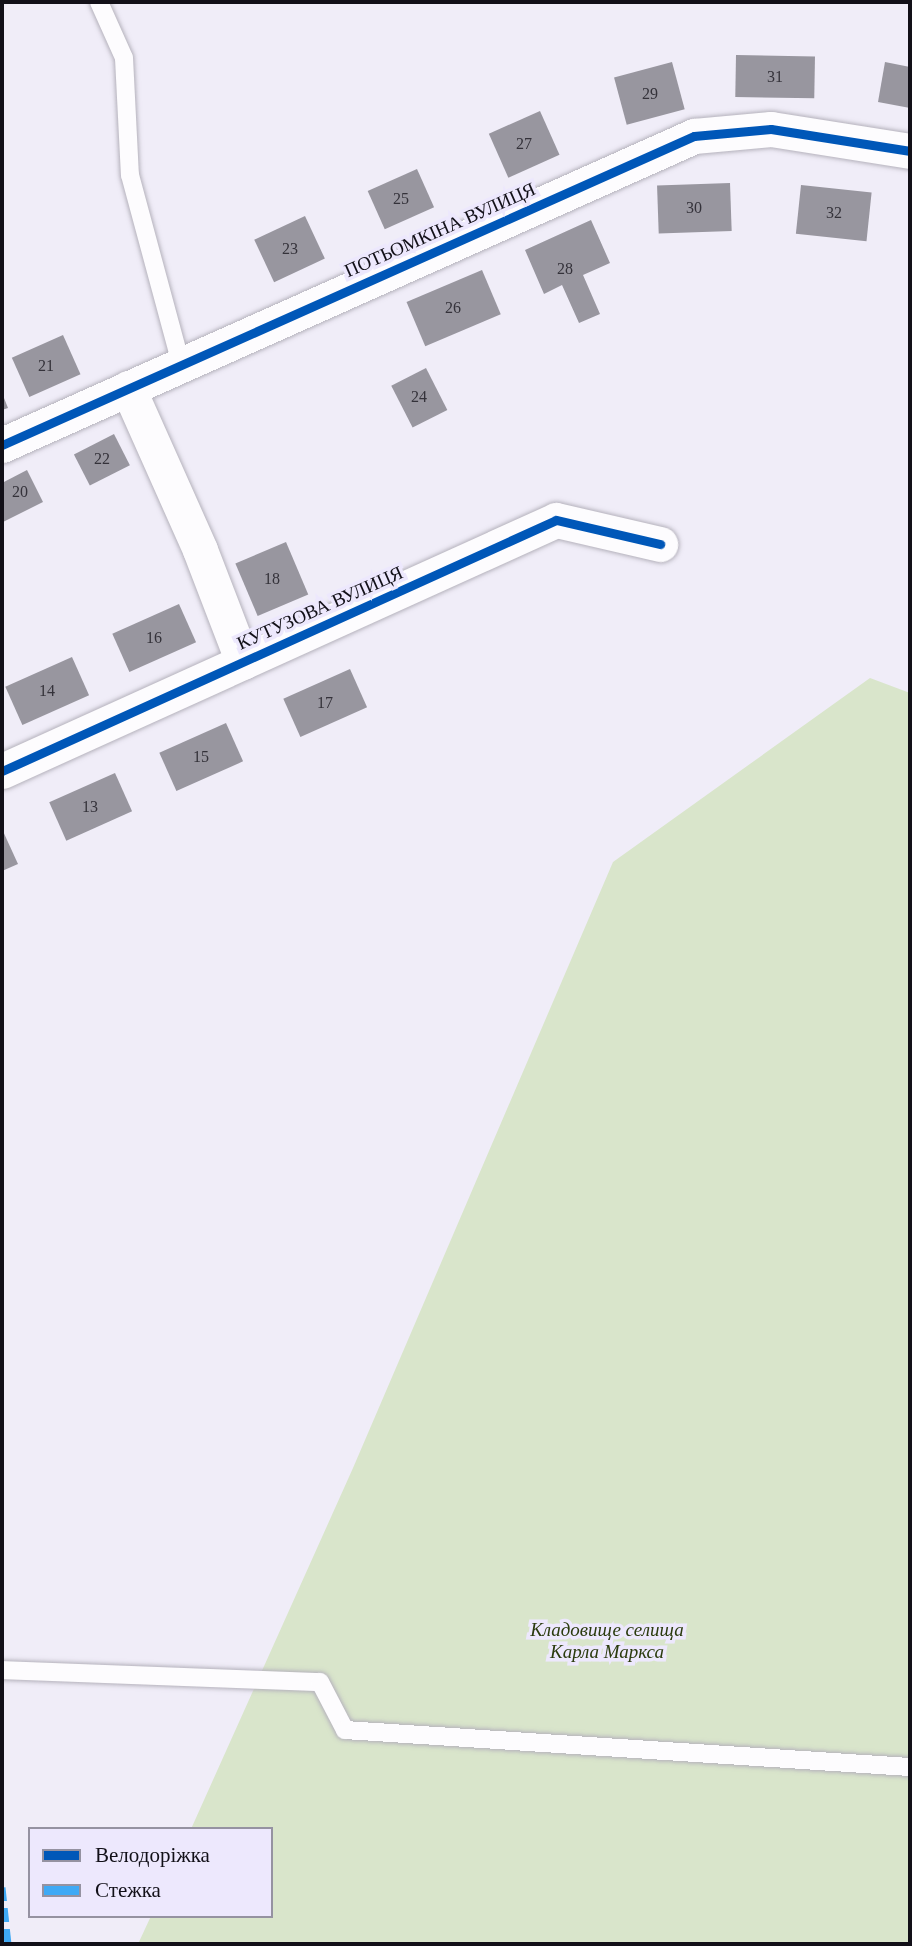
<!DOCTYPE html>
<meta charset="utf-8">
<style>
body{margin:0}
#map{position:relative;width:912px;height:1946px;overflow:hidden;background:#f0edf8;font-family:"Times New Roman",serif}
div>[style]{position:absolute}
.green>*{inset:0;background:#d9e5cb}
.building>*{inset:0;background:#98969f;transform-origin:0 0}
.roads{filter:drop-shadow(0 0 2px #b5b2bc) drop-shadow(0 0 2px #b5b2bc)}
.lane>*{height:18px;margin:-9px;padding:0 9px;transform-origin:9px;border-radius:9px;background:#fdfcfe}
.street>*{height:35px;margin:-17.5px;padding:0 17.5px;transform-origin:17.5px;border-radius:17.5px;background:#fdfcfe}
.quiet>*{height:7px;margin-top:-3.5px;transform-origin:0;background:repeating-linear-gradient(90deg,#3fa9f5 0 14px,transparent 0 21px)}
.cycleway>*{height:9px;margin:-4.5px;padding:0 4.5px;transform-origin:4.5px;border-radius:4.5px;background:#0057b8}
span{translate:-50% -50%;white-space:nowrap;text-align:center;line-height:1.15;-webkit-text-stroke:7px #ede8fd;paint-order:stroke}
.number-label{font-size:16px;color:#34323a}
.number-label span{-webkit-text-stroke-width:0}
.street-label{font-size:19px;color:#121018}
.park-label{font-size:19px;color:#2b3b0e;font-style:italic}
.frame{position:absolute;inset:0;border:4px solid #121018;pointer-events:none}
.legend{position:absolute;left:28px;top:1827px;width:245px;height:91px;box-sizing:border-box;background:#ede8fd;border:2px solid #9592a1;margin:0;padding:9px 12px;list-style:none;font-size:21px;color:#121018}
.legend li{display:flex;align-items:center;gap:14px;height:35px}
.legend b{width:35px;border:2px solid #9592a1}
</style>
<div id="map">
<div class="green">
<div style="clip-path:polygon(870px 678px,910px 693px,910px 1944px,138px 1944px,151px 1916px,271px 1916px,271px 1829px,191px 1829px,353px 1468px,613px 862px)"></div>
</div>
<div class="building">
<div style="left:736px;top:55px;width:79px;height:42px;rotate:1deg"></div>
<div style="left:672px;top:62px;width:49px;height:60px;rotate:75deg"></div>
<div style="clip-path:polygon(885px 62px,910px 67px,910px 108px,878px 102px)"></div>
<div style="left:540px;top:111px;width:48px;height:56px;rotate:66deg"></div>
<div style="left:417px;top:169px;width:42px;height:54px;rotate:66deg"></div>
<div style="left:730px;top:183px;width:48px;height:73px;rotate:88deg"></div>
<div style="left:801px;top:185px;width:71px;height:49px;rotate:6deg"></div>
<div style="left:305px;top:216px;width:47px;height:56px;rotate:65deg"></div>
<div style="clip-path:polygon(591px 220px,610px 263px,583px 275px,600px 314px,579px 323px,562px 285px,544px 294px,525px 250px)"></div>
<div style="left:482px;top:270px;width:48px;height:82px;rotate:67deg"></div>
<div style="left:63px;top:335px;width:43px;height:56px;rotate:66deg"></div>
<div style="left:426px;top:368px;width:47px;height:39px;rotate:63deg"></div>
<div style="clip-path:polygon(2px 393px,8px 408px,2px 410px)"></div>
<div style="left:114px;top:434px;width:35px;height:45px;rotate:63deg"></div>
<div style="clip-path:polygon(27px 470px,43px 502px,3px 522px,2px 483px)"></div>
<div style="left:286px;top:542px;width:57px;height:55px;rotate:67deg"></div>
<div style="left:179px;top:604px;width:42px;height:73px;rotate:66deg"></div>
<div style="left:72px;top:657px;width:42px;height:73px;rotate:66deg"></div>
<div style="left:350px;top:669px;width:42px;height:73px;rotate:66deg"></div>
<div style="left:226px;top:723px;width:42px;height:73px;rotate:66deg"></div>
<div style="left:115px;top:773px;width:42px;height:72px;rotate:66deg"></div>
<div style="clip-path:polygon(2px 829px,18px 864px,2px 871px)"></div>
</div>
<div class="roads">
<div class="lane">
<div style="left:99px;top:2px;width:61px;rotate:65.9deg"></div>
<div style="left:124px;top:58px;width:117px;rotate:87.1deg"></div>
<div style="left:130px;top:175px;width:196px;rotate:74.9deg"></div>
<div style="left:2px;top:1670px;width:318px;rotate:2.2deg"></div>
<div style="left:320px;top:1682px;width:54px;rotate:62.5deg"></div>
<div style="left:345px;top:1730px;width:566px;rotate:3.75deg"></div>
</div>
<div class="street">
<div style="left:128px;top:388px;width:177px;rotate:66deg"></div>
<div style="left:200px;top:550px;width:120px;rotate:69deg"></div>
<div style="left:2px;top:445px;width:758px;rotate:-24.06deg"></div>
<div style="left:694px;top:136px;width:77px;rotate:-5.2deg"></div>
<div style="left:771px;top:129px;width:141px;rotate:9deg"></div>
<div style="left:2px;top:771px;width:608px;rotate:-24.37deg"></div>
<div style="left:556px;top:520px;width:107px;rotate:13deg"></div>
</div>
</div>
<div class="quiet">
<div style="left:2px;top:1887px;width:57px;rotate:84deg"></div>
</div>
<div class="cycleway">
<div style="left:2px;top:445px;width:758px;rotate:-24.06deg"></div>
<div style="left:694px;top:136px;width:77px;rotate:-5.2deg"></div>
<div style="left:771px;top:129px;width:141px;rotate:9deg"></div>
<div style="left:2px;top:771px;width:608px;rotate:-24.37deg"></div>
<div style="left:556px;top:520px;width:107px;rotate:13deg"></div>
</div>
<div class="number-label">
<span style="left:775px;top:77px">31</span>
<span style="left:650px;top:94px">29</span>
<span style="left:524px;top:144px">27</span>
<span style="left:401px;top:199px">25</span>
<span style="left:694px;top:208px">30</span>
<span style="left:834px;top:213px">32</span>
<span style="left:290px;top:249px">23</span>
<span style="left:565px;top:269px">28</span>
<span style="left:453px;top:308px">26</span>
<span style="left:46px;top:366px">21</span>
<span style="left:419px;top:397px">24</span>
<span style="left:102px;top:459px">22</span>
<span style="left:20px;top:492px">20</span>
<span style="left:272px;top:579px">18</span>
<span style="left:154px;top:638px">16</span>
<span style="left:47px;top:691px">14</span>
<span style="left:325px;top:703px">17</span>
<span style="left:201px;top:757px">15</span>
<span style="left:90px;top:807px">13</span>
</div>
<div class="street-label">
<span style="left:440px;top:230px;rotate:-24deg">ПОТЬОМКІНА ВУЛИЦЯ</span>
<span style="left:320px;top:608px;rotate:-24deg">КУТУЗОВА ВУЛИЦЯ</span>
</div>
<div class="park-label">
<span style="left:607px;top:1641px">Кладовище селища<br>Карла Маркса</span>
</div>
<div class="frame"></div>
<ul class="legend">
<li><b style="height:9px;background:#0057b8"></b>Велодоріжка</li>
<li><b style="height:9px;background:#3fa9f5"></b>Стежка</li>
</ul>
</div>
